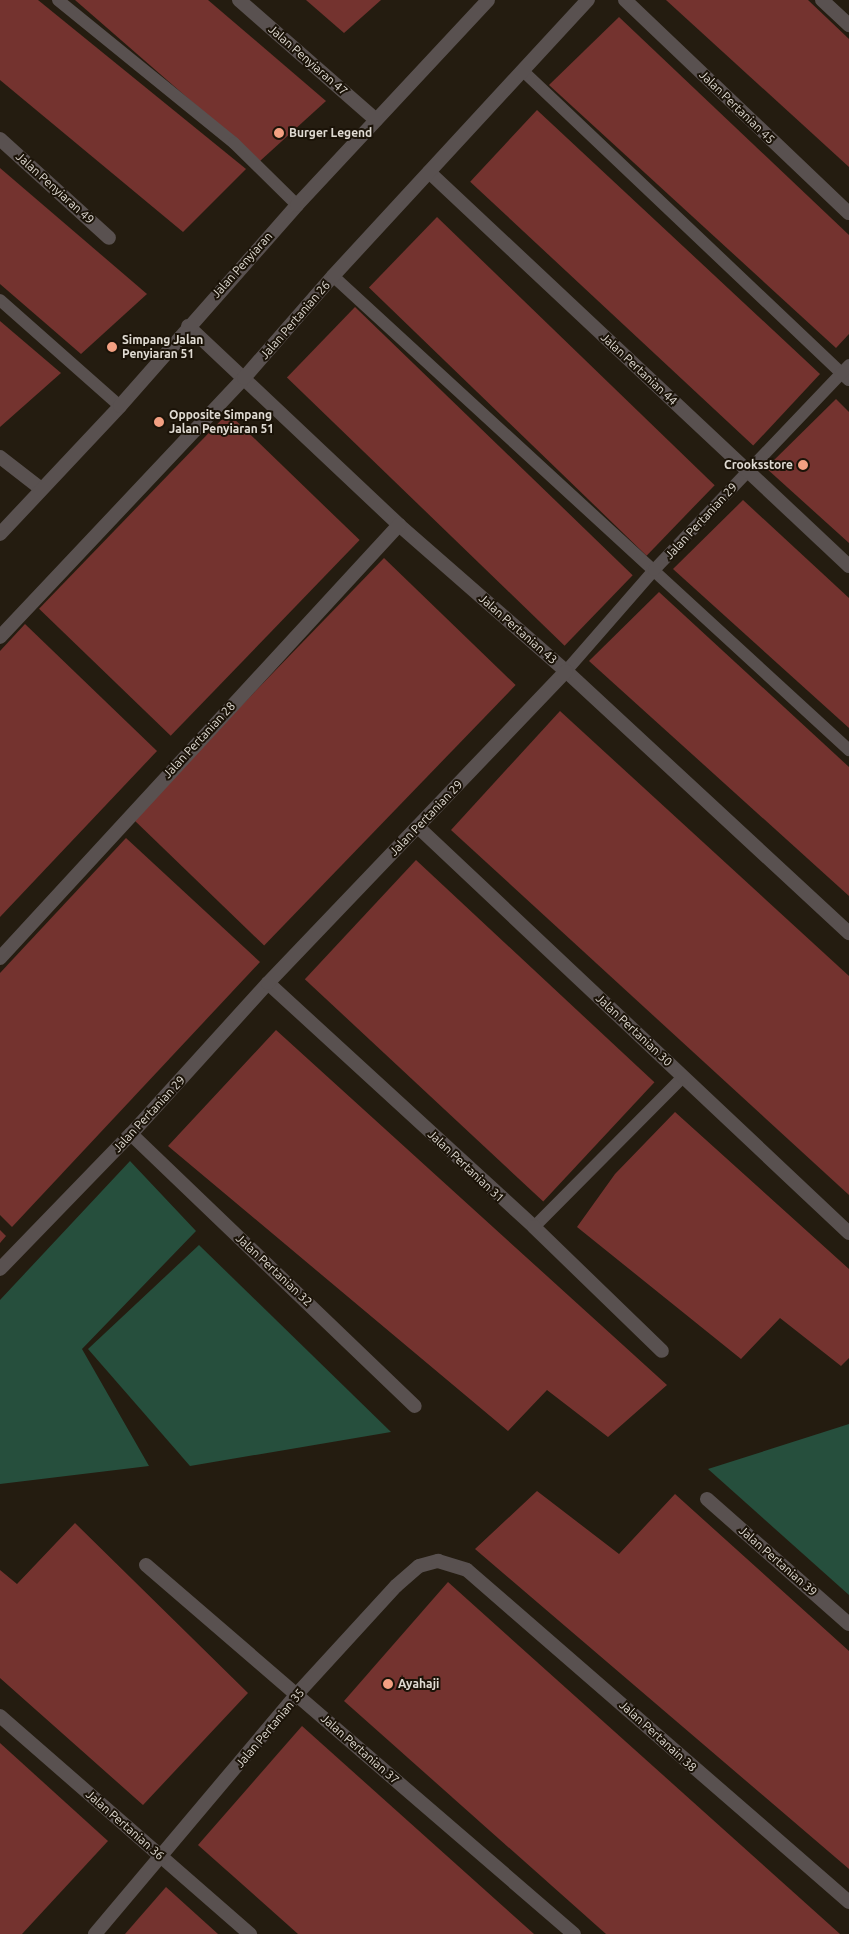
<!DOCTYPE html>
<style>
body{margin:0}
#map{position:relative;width:849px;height:1934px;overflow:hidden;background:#241c10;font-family:Ubuntu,sans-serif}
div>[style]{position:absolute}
.green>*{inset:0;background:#264f3d}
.building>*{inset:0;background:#74332f;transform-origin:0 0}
.service>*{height:12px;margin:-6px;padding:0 6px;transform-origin:6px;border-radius:6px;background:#595150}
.minor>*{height:14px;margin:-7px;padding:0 7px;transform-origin:7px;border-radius:7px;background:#595150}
.tertiary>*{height:14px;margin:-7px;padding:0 7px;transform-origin:7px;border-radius:7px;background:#595150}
.dots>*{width:14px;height:14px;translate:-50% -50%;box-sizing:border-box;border:2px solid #1b1308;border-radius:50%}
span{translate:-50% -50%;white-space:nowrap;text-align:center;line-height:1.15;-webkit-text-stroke:4px #1b1308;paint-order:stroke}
.street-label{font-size:12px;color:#e0dbd3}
.poi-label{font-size:12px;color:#e0dbd3;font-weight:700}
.left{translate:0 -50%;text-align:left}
.right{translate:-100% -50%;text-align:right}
</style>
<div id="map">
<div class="green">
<div style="clip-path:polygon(130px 1161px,196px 1231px,82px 1349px,149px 1466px,0 1484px,0 1300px)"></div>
<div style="clip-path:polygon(199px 1245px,391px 1432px,190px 1466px,88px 1349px)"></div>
<div style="clip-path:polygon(849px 1424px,849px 1595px,708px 1469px)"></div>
</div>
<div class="building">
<div style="clip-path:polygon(0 0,38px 0,246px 169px,183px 232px,0 80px)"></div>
<div style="clip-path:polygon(75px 0,208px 0,326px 101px,260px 161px)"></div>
<div style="clip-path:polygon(306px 0,381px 0,344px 33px)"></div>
<div style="clip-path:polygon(666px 0,808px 0,849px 39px,849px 167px)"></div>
<div style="clip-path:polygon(619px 17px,849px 235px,849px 334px,836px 348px,549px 85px)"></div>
<div style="left:537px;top:110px;width:387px;height:98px;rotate:43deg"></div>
<div style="clip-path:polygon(0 168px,147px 294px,81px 354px,0 284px)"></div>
<div style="left:437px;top:217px;width:386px;height:98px;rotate:44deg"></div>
<div style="left:355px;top:307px;width:386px;height:98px;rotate:44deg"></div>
<div style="clip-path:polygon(0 321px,61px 373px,0 427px)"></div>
<div style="clip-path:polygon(836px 399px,849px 412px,849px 543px,766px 468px)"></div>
<div style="left:228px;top:413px;width:183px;height:272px;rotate:44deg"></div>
<div style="clip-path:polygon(743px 500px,849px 598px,849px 728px,673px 569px)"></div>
<div style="left:384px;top:558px;width:183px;height:362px;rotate:44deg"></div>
<div style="clip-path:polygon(659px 592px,849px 767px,849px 896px,589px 661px)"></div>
<div style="clip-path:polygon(25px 624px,157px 751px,0 917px,0 651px)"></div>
<div style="clip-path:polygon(560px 711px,849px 976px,849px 1195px,451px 830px)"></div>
<div style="clip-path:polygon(126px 838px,260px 962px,12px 1227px,0 1215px,0 973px)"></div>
<div style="left:416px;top:860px;width:326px;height:163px;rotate:43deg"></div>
<div style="clip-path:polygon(276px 1030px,667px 1385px,608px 1437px,547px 1390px,508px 1431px,168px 1146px)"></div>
<div style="clip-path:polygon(675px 1112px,849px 1269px,849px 1358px,841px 1366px,780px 1318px,741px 1359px,577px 1227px,615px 1174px)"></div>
<div style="clip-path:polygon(0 1230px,6px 1236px,0 1243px)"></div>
<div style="clip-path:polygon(537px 1491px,619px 1554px,675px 1494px,849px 1651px,849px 1869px,475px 1549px)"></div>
<div style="clip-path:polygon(75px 1523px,248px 1693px,143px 1805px,0 1678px,0 1570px,17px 1584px)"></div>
<div style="clip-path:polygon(448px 1582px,840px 1934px,606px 1934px,344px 1701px)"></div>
<div style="clip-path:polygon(302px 1726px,534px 1934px,298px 1934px,198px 1845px)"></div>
<div style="clip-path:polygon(0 1743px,108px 1841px,22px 1934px,0 1934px)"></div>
<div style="clip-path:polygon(166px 1887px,218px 1934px,125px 1934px)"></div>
</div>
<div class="service">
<div style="left:58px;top:0;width:227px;rotate:39.1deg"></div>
<div style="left:234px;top:143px;width:88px;rotate:44.5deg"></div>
<div style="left:523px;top:71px;width:449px;rotate:43.5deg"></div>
<div style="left:333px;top:276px;width:701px;rotate:42.57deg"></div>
<div style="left:0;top:300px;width:160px;rotate:41.5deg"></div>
<div style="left:566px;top:671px;width:134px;rotate:-48.9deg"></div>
<div style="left:654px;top:570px;width:283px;rotate:-46.4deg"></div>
<div style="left:534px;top:1227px;width:211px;rotate:-45.2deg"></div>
</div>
<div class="minor">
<div style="left:239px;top:0;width:182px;rotate:41.2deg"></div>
<div style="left:625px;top:0;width:309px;rotate:43.6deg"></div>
<div style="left:822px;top:0;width:37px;rotate:43deg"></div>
<div style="left:0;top:139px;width:147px;rotate:42.2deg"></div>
<div style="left:429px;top:172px;width:576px;rotate:43.17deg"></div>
<div style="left:188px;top:326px;width:290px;rotate:43.3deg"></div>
<div style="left:399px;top:525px;width:222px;rotate:41.2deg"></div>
<div style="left:566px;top:671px;width:386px;rotate:42.8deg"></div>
<div style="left:0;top:457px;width:51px;rotate:37.8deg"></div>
<div style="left:0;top:637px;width:356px;rotate:-46.7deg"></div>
<div style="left:244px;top:378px;width:135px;rotate:-48.9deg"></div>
<div style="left:333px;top:276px;width:376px;rotate:-47.3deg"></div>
<div style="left:418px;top:827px;width:592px;rotate:43.29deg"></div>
<div style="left:0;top:958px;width:589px;rotate:-47.34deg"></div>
<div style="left:268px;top:983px;width:361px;rotate:42.5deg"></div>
<div style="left:534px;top:1227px;width:178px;rotate:44.1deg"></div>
<div style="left:131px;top:1134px;width:393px;rotate:43.8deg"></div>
<div style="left:0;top:1269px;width:188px;rotate:-45.9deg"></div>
<div style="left:131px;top:1134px;width:204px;rotate:-47.8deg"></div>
<div style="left:268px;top:983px;width:431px;rotate:-46.3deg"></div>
<div style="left:707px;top:1499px;width:189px;rotate:41.4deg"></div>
<div style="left:146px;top:1565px;width:565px;rotate:40.77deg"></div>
<div style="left:0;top:1716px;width:332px;rotate:41.1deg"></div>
<div style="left:95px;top:1934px;width:314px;rotate:-49.9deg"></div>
<div style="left:297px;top:1694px;width:147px;rotate:-47.5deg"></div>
<div style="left:396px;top:1586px;width:30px;rotate:-41deg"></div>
<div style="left:419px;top:1566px;width:20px;rotate:-15deg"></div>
<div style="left:438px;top:1561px;width:30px;rotate:17deg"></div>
<div style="left:467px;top:1570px;width:506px;rotate:40.99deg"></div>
</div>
<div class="tertiary">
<div style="left:0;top:534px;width:175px;rotate:-46.8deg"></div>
<div style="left:120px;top:406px;width:268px;rotate:-48.6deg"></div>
<div style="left:297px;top:205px;width:280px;rotate:-47deg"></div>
</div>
<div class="dots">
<div style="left:279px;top:133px;background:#f3a082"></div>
<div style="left:112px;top:347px;background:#f3a082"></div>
<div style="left:159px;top:422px;background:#f3a082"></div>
<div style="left:803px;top:465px;background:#f3a082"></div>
<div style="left:388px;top:1684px;background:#f3a082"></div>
</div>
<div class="street-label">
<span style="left:308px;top:60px;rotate:41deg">Jalan Penyiaran 47</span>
<span style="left:737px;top:107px;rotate:44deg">Jalan Pertanian 45</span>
<span style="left:55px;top:188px;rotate:42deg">Jalan Penyiaran 49</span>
<span style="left:242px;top:265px;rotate:-48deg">Jalan Penyiaran</span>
<span style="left:295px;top:320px;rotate:-49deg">Jalan Pertanian 26</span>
<span style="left:639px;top:369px;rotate:43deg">Jalan Pertanian 44</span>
<span style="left:701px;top:521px;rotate:-47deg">Jalan Pertanian 29</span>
<span style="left:518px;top:629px;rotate:41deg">Jalan Pertanian 43</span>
<span style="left:199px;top:740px;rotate:-47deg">Jalan Pertanian 28</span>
<span style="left:426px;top:818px;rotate:-46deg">Jalan Pertanian 29</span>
<span style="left:634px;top:1030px;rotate:43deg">Jalan Pertanian 30</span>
<span style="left:149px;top:1114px;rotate:-47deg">Jalan Pertanian 29</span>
<span style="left:466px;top:1166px;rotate:43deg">Jalan Pertanian 31</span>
<span style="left:274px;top:1270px;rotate:43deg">Jalan Pertanian 32</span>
<span style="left:778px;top:1561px;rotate:41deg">Jalan Pertanian 39</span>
<span style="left:270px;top:1728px;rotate:-50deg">Jalan Pertanian 35</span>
<span style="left:658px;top:1736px;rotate:42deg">Jalan Pertanain 38</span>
<span style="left:360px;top:1749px;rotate:41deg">Jalan Pertanian 37</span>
<span style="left:125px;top:1825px;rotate:41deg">Jalan Pertanian 36</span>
</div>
<div class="poi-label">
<span class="left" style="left:289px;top:133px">Burger Legend</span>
<span class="left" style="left:122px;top:347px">Simpang Jalan<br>Penyiaran 51</span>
<span class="left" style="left:169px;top:422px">Opposite Simpang<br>Jalan Penyiaran 51</span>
<span class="right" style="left:793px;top:465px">Crooksstore</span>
<span class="left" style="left:398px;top:1684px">Ayahaji</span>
</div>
</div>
